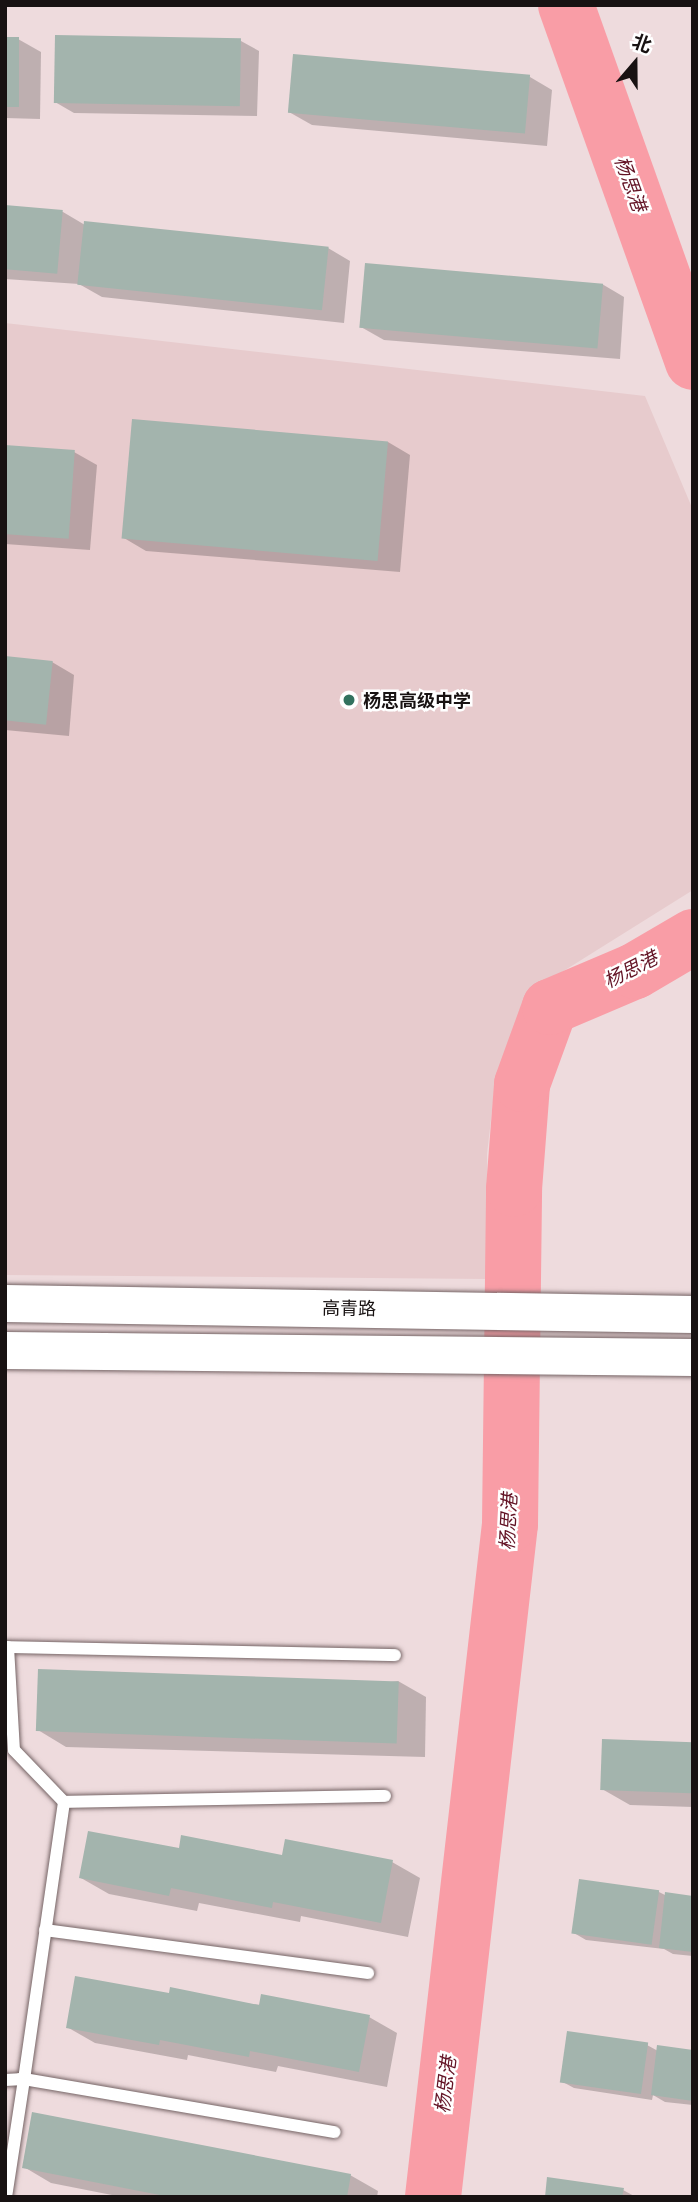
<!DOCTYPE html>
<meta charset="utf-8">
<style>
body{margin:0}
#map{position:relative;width:698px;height:2202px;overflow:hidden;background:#eedbdd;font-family:"Open Sans","Noto Sans SC",sans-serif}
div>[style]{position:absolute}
.built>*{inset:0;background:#e7cbcd}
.shadow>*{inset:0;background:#0003;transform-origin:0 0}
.river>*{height:56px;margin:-28px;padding:0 28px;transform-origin:28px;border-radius:28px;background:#f99da6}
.building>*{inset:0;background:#a3b4ad;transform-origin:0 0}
.roads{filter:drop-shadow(0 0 2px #756465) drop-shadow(0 0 2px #756465)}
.lane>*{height:12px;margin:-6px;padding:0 6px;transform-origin:6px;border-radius:6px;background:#fff}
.secondary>*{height:37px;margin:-18.5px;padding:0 18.5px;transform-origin:18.5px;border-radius:18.5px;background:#fff}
.dots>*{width:19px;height:19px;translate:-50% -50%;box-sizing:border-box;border:4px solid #fff;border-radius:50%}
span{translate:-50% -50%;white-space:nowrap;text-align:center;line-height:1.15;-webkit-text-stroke:5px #fff;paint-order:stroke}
.poi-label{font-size:18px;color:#181212;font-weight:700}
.left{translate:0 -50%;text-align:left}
.street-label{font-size:18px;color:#181212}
.water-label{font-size:19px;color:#631325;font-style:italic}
.frame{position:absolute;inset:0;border:7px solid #181212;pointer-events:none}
.north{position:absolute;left:600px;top:28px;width:70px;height:70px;-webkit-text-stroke:5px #fff;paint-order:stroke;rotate:20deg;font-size:19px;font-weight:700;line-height:28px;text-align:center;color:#181212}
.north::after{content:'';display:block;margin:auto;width:24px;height:32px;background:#181212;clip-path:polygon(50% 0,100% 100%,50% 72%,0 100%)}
</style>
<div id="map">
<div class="built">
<div style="clip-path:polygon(5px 323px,645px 396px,693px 510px,693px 890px,530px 992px,496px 1076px,487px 1154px,488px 1279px,5px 1275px)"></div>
</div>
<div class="shadow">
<div style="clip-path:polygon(5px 39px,18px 39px,41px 52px,40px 119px,5px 118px)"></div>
<div style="clip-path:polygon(241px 41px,259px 51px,257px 116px,74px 113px,55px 102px)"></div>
<div style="clip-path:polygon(530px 77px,552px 90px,547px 146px,312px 125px,289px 112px)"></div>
<div style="clip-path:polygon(5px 206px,63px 212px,85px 225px,328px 248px,350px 261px,344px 323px,102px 297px,79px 284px,5px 279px)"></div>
<div style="clip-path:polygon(602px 284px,624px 297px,620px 359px,384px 340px,361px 327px)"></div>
<div style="clip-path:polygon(388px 442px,410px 455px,400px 572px,146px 551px,124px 538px)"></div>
<div style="clip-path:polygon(5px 447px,74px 452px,97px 465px,90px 550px,5px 544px)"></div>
<div style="clip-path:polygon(5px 658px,52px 662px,74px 675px,69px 736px,5px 730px)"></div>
<div style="clip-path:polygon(398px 1681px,426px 1697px,425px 1757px,66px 1747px,38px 1730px)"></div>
<div style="left:5px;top:1694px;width:4px;height:59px;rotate:34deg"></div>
<div style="clip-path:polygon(693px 1743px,693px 1807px,630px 1805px,602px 1789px)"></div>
<div style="clip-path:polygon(180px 1850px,392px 1862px,420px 1878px,408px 1937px,301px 1916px,300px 1922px,199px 1903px,197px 1911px,109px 1894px,81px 1878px)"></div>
<div style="clip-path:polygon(581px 1881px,659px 1892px,667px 1896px,693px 1897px,693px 1956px,673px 1954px,664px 1949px,586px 1940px,574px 1933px)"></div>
<div style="clip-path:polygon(170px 1995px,369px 2017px,397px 2033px,387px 2087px,278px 2066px,276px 2072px,188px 2055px,187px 2060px,95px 2043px,67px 2027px)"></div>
<div style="clip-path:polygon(647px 2045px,658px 2051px,693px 2051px,693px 2105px,665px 2102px,653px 2095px,652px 2100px,574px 2088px,561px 2081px)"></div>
<div style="clip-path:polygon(24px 2167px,350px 2175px,378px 2191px,377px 2197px,122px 2197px,51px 2183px)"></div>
<div style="clip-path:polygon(623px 2190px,636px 2197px,546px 2197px)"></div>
</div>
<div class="river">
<div style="left:566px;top:5px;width:379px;rotate:70.4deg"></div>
<div style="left:433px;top:2197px;width:677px;rotate:-83.47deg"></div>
<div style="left:510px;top:1524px;width:335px;rotate:-89.3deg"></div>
<div style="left:514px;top:1189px;width:105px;rotate:-85.6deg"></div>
<div style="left:522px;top:1084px;width:82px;rotate:-70deg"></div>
<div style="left:550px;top:1007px;width:92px;rotate:-23deg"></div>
<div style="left:635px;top:971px;width:67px;rotate:-30.4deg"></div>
</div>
<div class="building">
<div style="left:55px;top:35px;width:186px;height:68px;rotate:1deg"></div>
<div style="left:5px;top:37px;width:14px;height:70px"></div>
<div style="left:293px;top:54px;width:238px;height:59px;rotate:5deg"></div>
<div style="left:5px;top:205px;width:58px;height:64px;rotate:5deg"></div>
<div style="left:84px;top:221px;width:246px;height:64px;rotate:6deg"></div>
<div style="left:365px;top:263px;width:239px;height:65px;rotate:5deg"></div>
<div style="left:132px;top:419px;width:257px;height:120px;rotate:5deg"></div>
<div style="left:5px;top:445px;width:70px;height:89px;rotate:4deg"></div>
<div style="left:5px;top:656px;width:48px;height:64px;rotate:6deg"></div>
<div style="left:38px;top:1669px;width:361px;height:62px;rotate:2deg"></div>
<div style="left:602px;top:1739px;width:91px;height:51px;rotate:2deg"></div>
<div style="clip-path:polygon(88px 1831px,179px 1848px,181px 1835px,282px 1855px,285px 1839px,393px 1860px,381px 1923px,273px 1902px,272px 1908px,171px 1888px,169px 1896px,79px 1878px)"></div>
<div style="left:579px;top:1879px;width:81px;height:55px;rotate:8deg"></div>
<div style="clip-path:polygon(665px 1892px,693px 1896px,693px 1952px,659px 1948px)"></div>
<div style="clip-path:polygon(75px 1976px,169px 1993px,170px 1987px,259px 2005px,261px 1994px,370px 2015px,359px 2072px,250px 2051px,249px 2057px,160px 2040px,159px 2045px,66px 2028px)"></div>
<div style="left:567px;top:2031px;width:82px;height:52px;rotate:8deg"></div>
<div style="clip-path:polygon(657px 2045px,693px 2050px,693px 2101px,651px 2095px)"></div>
<div style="clip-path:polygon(32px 2112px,351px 2174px,347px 2197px,170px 2197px,22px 2168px)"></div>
<div style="clip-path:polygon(547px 2177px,624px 2188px,622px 2197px,545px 2197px)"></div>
</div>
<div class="roads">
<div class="lane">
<div style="left:5px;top:1647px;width:390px;rotate:1.2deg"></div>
<div style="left:8px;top:1647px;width:103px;rotate:86.7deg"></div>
<div style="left:14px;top:1750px;width:72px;rotate:46.1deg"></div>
<div style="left:64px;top:1802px;width:280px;rotate:98.2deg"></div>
<div style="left:64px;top:1802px;width:321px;rotate:-1.1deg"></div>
<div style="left:45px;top:1930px;width:326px;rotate:7.6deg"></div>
<div style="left:5px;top:2080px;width:19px;rotate:-3deg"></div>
<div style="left:24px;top:2079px;width:315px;rotate:9.7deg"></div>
<div style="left:6px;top:2197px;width:119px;rotate:-81.3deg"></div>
<div style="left:24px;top:2079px;width:4px;rotate:180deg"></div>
</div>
<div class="secondary">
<div style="left:5px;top:1303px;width:688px;rotate:0.92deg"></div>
<div style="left:5px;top:1350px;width:688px;rotate:0.58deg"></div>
</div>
</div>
<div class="dots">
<div style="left:349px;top:700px;background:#32715e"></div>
</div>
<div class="poi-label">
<span class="left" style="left:363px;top:700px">杨思高级中学</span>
</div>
<div class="street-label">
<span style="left:349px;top:1308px;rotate:1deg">高青路</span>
</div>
<div class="water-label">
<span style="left:630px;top:184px;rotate:70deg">杨思港</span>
<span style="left:631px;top:970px;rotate:-27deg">杨思港</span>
<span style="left:509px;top:1522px;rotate:-87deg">杨思港</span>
<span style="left:446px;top:2085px;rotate:-83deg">杨思港</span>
</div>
<div class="frame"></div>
<div class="north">北</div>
</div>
